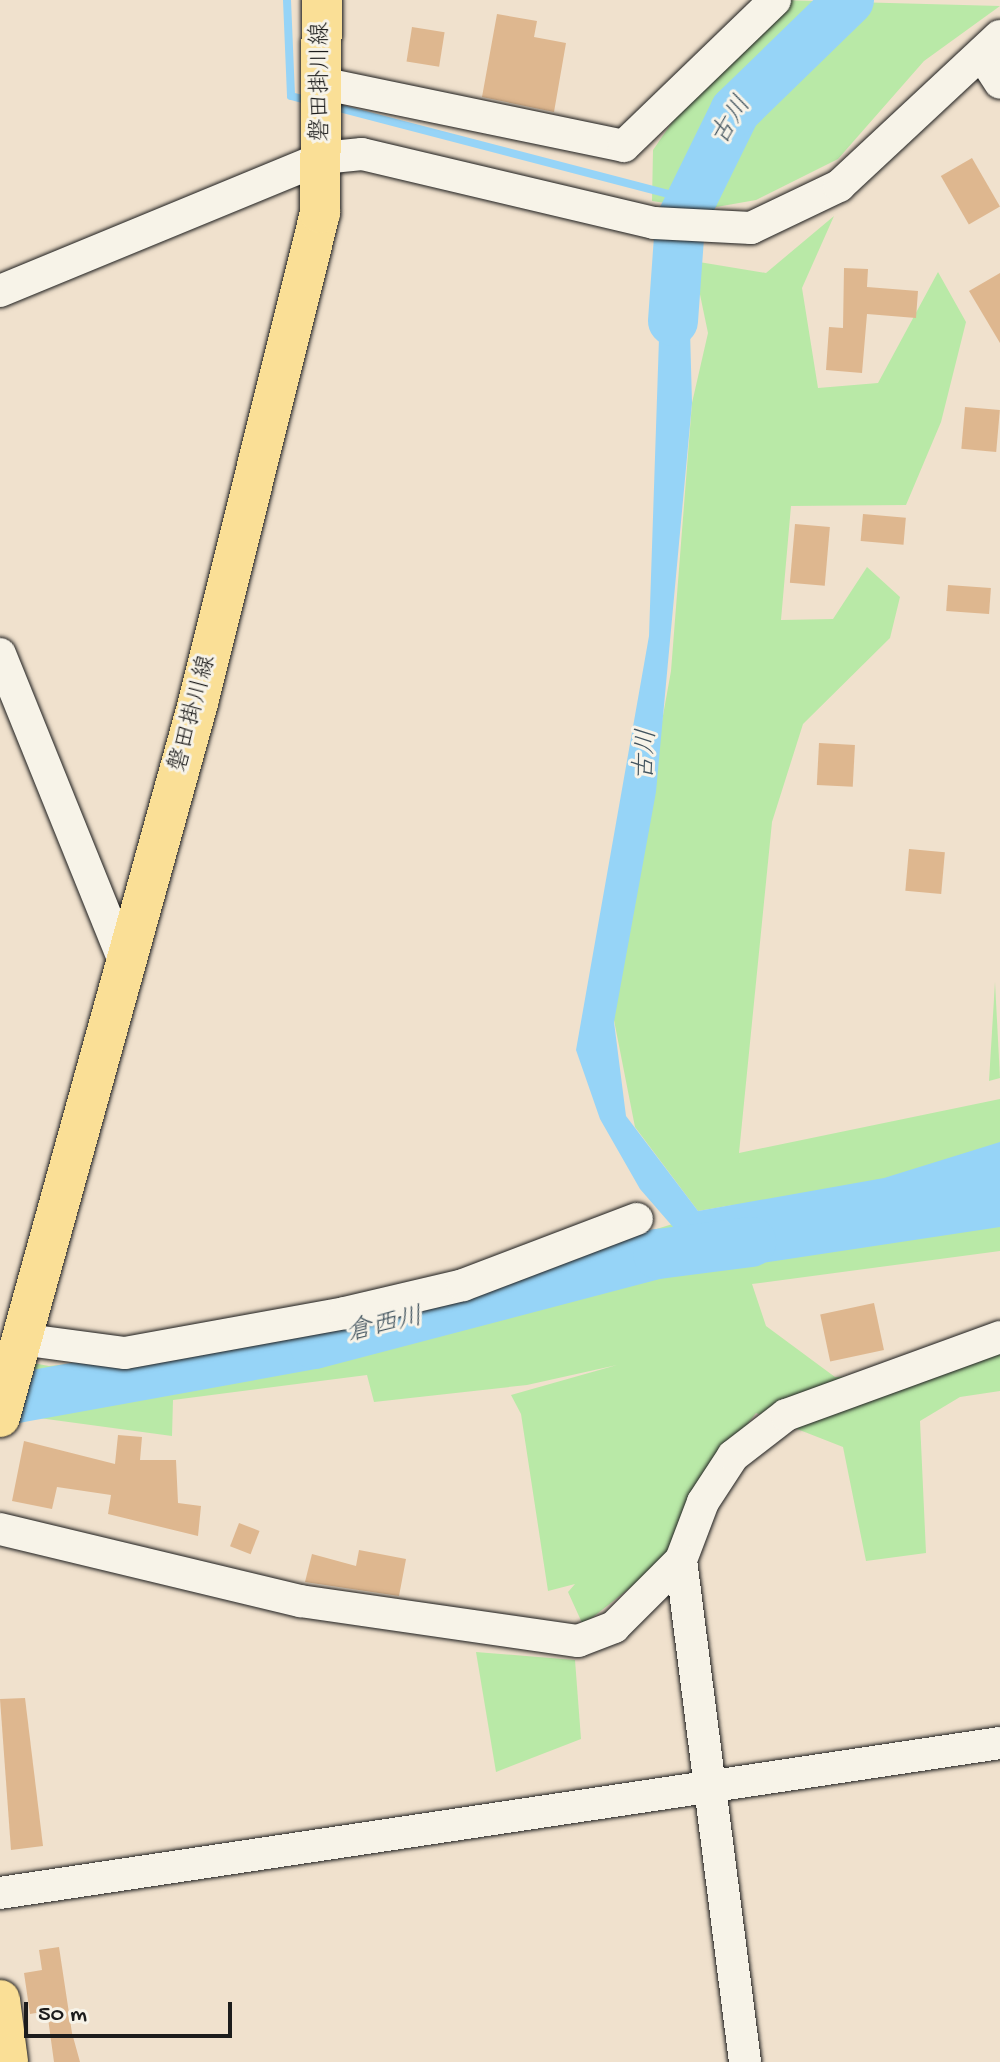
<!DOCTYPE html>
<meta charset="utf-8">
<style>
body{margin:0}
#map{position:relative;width:1000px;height:2062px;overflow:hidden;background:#f0e1cd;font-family:"Gochi Hand","Klee One",sans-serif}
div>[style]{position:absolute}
.green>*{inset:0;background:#b9e9a7}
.water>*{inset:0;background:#96d4f7}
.stream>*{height:8px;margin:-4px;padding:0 4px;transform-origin:4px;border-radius:4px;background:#96d4f7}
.river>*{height:50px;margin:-25px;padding:0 25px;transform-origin:25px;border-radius:25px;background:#96d4f7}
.building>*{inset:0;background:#deb78f;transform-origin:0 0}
.roads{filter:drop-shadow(0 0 2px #1c1c1c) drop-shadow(0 0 2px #1c1c1c)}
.minor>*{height:32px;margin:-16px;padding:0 16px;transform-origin:16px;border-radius:16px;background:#f7f3e8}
.major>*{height:40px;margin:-20px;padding:0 20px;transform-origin:20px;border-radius:20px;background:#fadf96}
span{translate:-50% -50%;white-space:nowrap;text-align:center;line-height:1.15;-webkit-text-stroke:6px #f7f3e8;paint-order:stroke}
.street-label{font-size:24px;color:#1c1c1c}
.water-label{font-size:26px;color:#41535e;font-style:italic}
.scale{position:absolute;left:24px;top:2002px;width:208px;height:36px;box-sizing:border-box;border:4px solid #1c1c1c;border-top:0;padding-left:10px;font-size:24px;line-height:28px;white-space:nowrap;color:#1c1c1c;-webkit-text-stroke:6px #f7f3e8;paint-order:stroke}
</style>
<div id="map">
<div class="green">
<div style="clip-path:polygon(779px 0,1000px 6px,924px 61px,838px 159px,756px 200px,705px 209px,652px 201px,653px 150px,724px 47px)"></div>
<div style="clip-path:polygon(834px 216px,802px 288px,818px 388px,878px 383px,938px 272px,966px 322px,941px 422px,906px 505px,791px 506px,781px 620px,833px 619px,867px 567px,900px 597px,890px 638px,803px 724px,772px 822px,739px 1153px,1000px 1099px,1000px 1251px,752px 1284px,766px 1326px,835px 1377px,900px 1376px,1000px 1335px,1000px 1391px,960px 1397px,920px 1421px,926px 1553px,866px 1561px,843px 1447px,756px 1413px,716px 1465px,660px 1564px,583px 1625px,568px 1592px,575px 1584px,548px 1591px,521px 1414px,511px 1395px,617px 1365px,527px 1385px,374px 1402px,367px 1375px,173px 1400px,172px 1436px,2px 1413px,0 1357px,49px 1366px,160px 1355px,577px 1254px,733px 1205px,698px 1211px,635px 1127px,611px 1005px,671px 671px,692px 403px,708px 333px,693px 261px,766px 273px)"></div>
<div style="clip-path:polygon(995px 982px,1000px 1078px,989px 1081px)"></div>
<div style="clip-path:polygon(476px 1652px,575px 1660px,581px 1739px,496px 1772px)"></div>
</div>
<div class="water">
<div style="clip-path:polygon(662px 249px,688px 257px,692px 403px,656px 792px,614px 1022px,626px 1116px,698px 1211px,884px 1178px,1000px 1142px,1000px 1227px,748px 1265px,683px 1263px,680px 1235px,640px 1189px,600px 1119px,576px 1050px,649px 636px)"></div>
</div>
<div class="stream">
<div style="left:287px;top:0;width:96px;rotate:87.6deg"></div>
<div style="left:291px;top:96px;width:20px;rotate:15deg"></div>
<div style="left:331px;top:106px;width:369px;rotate:14.6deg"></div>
</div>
<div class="river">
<div style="left:673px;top:321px;width:98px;rotate:-85.9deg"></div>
<div style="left:680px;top:223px;width:125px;rotate:-63.8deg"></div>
<div style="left:735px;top:111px;width:159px;rotate:-44.2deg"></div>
<div style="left:0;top:1392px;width:18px;rotate:19deg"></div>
<div style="left:17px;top:1398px;width:302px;rotate:-10.3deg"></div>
<div style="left:314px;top:1344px;width:356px;rotate:-14.7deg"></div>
<div style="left:658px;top:1254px;width:94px;rotate:-7.4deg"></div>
</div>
<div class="building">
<div style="clip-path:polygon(497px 14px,537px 21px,534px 37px,566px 43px,554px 112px,482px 97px)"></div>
<div style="left:412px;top:27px;width:33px;height:35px;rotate:9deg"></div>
<div style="left:972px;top:158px;width:56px;height:36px;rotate:60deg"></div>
<div style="clip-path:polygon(844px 268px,868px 269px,867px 287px,918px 291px,916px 318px,867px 314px,862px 373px,826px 370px,829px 327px,843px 328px)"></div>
<div style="clip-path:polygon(1000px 273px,1000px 343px,969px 291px)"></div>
<div style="left:965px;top:407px;width:35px;height:42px;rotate:5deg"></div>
<div style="left:863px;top:514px;width:43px;height:27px;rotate:5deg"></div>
<div style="left:795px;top:524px;width:35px;height:59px;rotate:5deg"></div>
<div style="left:948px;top:585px;width:43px;height:26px;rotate:4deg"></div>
<div style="left:819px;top:743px;width:36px;height:42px;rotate:3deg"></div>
<div style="left:909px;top:849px;width:36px;height:42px;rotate:5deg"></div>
<div style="left:874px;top:1303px;width:48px;height:55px;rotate:78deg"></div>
<div style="clip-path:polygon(118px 1435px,142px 1437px,140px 1460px,176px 1460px,178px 1503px,201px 1506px,198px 1536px,108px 1514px,111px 1495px,57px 1487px,52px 1509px,12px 1501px,24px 1441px,115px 1464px)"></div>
<div style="left:239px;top:1523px;width:22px;height:25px;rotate:21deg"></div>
<div style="clip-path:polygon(359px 1550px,406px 1559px,399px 1596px,305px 1582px,312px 1554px,356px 1566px)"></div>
<div style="clip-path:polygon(25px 1698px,43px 1846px,11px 1850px,0 1699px)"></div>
<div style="clip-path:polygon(59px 1947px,72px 2033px,80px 2062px,54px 2062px,47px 2011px,30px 2014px,24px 1973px,42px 1970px,39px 1950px)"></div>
</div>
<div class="roads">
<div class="minor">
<div style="left:982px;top:55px;width:33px;rotate:57deg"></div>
<div style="left:325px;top:84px;width:305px;rotate:11.7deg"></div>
<div style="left:624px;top:146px;width:210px;rotate:-44deg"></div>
<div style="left:0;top:291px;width:348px;rotate:-22.4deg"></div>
<div style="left:322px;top:158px;width:40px;rotate:-5.7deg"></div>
<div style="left:362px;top:154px;width:300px;rotate:13.3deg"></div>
<div style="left:654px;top:223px;width:97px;rotate:3deg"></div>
<div style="left:751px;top:228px;width:98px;rotate:-25.5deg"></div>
<div style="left:839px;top:186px;width:220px;rotate:-43deg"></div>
<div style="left:0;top:654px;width:333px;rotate:68deg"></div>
<div style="left:20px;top:1339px;width:106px;rotate:7.6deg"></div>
<div style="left:125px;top:1353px;width:224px;rotate:-10.3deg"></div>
<div style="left:345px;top:1313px;width:121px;rotate:-13.3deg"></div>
<div style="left:463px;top:1285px;width:186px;rotate:-20.8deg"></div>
<div style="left:0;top:1529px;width:309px;rotate:13.5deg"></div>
<div style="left:300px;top:1601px;width:281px;rotate:8.2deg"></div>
<div style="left:578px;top:1641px;width:39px;rotate:-21deg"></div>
<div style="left:614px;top:1627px;width:95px;rotate:-45deg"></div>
<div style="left:681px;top:1560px;width:62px;rotate:-69.2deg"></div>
<div style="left:703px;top:1502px;width:55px;rotate:-56.9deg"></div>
<div style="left:733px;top:1456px;width:67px;rotate:-37.7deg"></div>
<div style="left:786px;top:1415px;width:228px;rotate:-20deg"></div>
<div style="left:681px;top:1560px;width:506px;rotate:82.73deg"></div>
<div style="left:0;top:1893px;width:1011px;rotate:-8.53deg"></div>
</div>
<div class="major">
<div style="left:0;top:1417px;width:741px;rotate:-74.5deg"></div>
<div style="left:198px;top:703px;width:505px;rotate:-76.02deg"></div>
<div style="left:320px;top:213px;width:213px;rotate:-89.5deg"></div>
<div style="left:0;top:2000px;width:63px;rotate:82.6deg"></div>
</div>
</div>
<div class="street-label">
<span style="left:322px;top:82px;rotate:-90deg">磐田掛川線</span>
<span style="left:194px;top:714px;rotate:-75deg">磐田掛川線</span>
</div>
<div class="water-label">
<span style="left:733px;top:122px;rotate:-58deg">古川</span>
<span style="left:648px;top:755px;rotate:-86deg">古川</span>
<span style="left:385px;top:1327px;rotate:-13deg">倉西川</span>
</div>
<div class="scale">50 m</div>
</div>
